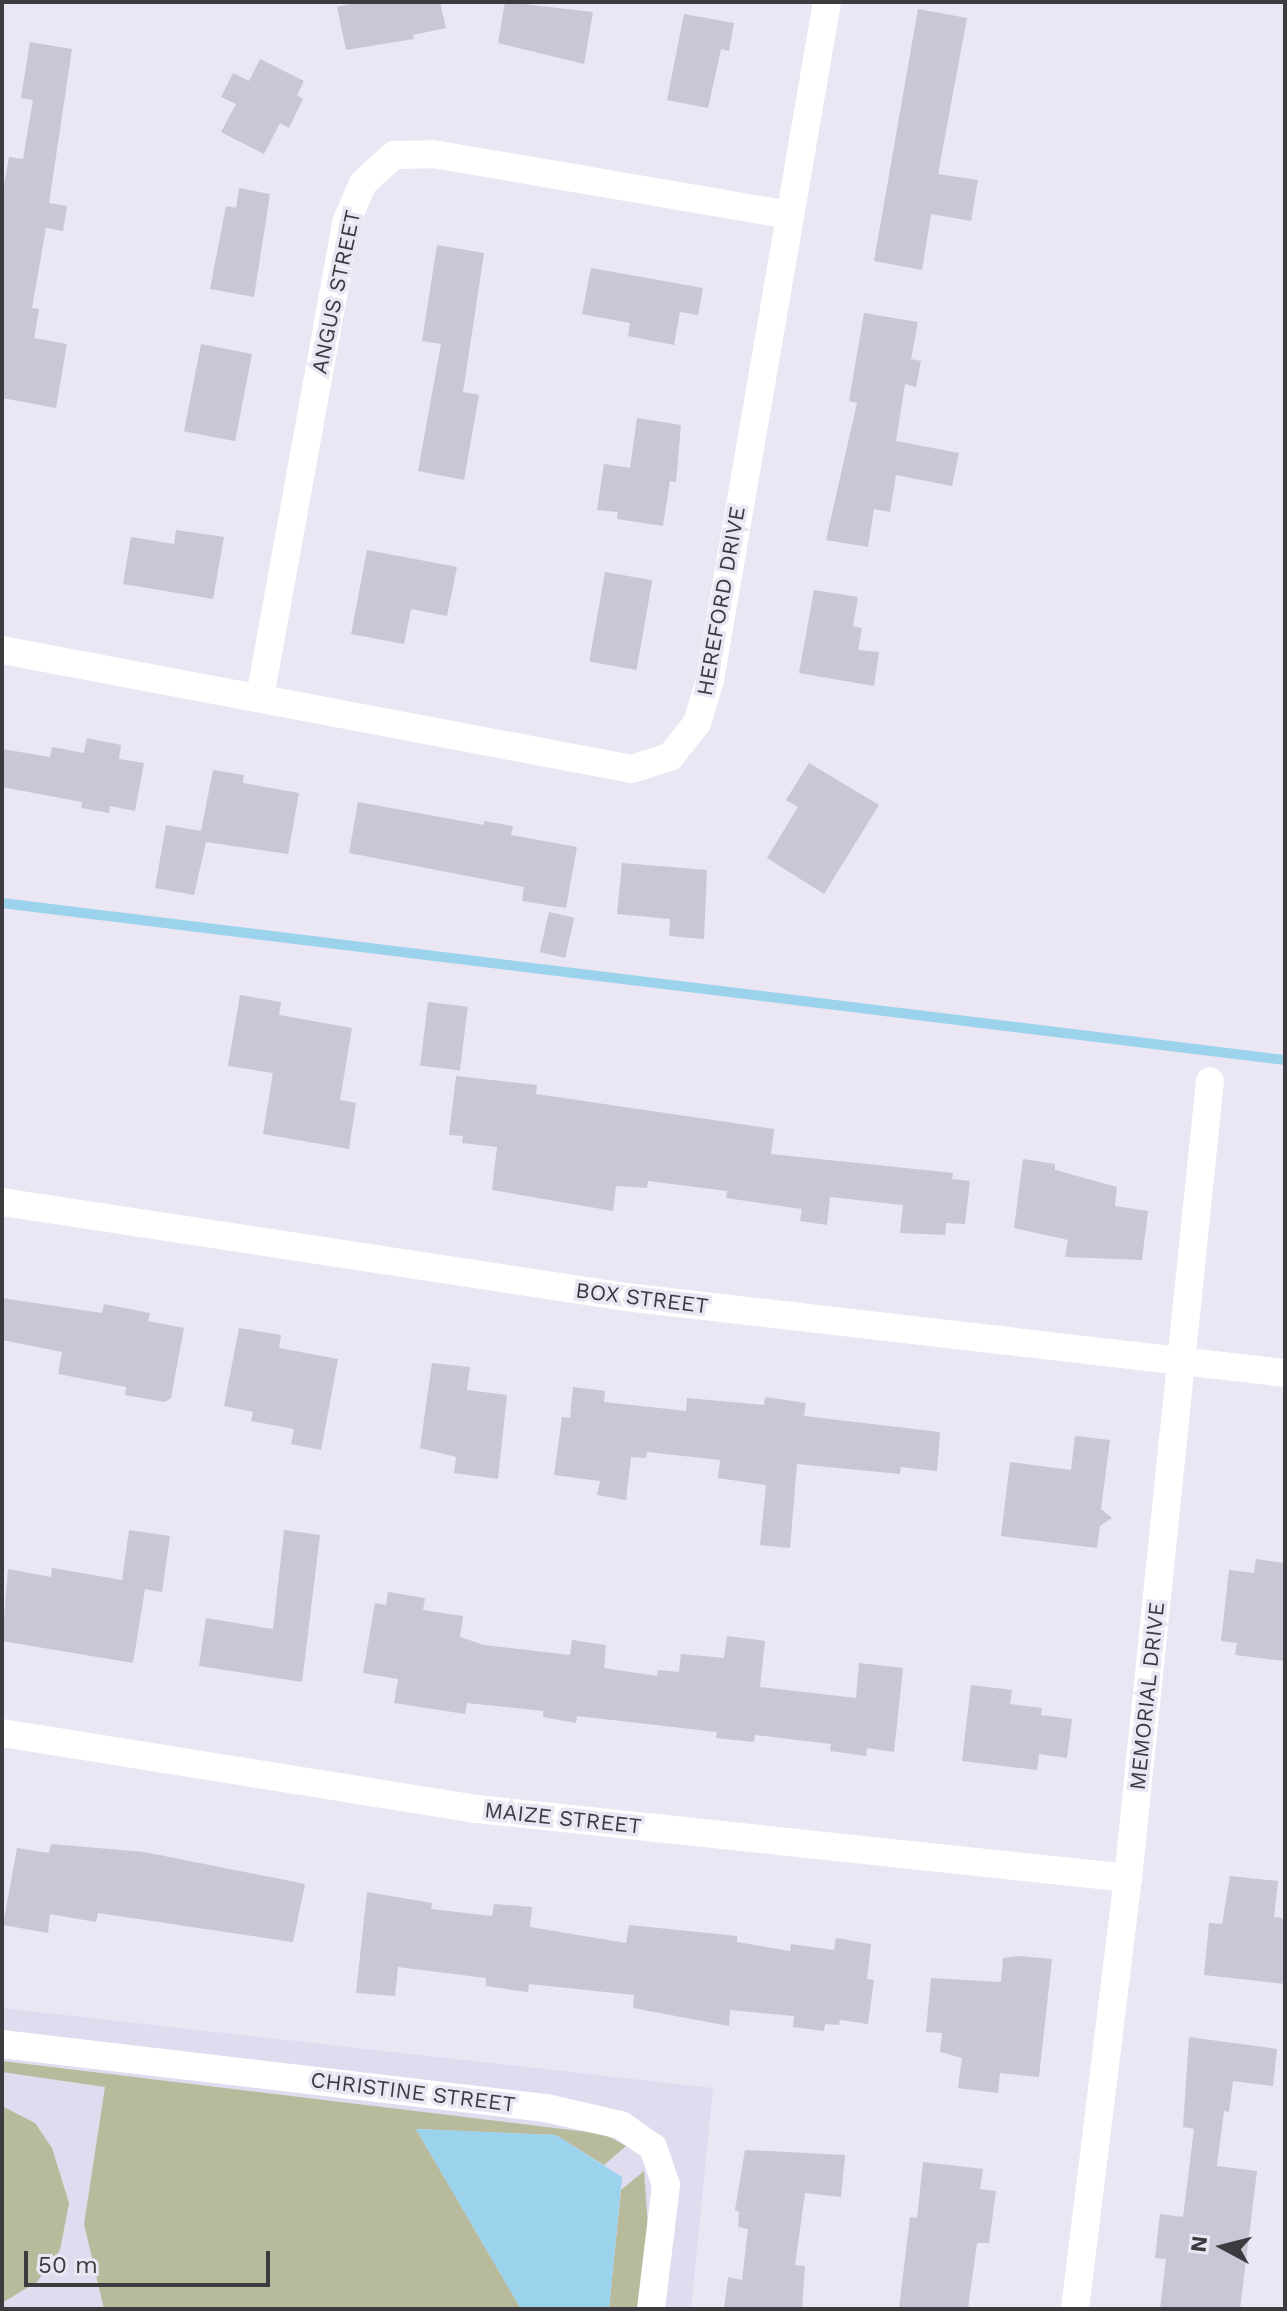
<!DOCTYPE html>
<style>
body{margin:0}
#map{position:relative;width:1287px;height:2311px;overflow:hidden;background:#eae6f3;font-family:"Work Sans",sans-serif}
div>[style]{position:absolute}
.built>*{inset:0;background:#e1dbf0}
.green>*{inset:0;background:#b8ba9c}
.water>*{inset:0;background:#9bd2ec}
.stream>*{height:10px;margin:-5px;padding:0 5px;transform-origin:5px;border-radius:5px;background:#9bd2ec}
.building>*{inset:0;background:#c8c7d5;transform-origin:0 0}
.minor>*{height:28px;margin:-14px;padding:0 14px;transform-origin:14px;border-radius:14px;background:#fff}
span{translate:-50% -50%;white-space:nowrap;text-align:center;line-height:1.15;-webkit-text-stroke:7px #eae6f3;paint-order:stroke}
.street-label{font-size:22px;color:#3d3b40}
.frame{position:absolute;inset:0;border:4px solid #3d3b40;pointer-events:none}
.north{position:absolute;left:1183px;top:2207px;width:80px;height:80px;-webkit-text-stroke:6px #eae6f3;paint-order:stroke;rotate:277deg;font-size:22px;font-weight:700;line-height:32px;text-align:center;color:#3d3b40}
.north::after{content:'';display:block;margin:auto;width:28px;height:36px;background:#3d3b40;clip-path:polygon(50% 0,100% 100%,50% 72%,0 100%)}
.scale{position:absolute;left:24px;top:2251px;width:246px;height:36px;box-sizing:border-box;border:4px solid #3d3b40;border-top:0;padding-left:10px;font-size:24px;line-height:28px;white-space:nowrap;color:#3d3b40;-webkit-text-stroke:6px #eae6f3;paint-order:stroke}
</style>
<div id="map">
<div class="built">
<div style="clip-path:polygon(2px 2008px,713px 2088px,691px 2309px,2px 2309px)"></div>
</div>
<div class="green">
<div style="clip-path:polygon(2px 2061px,604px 2134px,626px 2146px,604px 2165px,556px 2135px,416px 2129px,521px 2309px,104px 2309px,84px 2224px,105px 2087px,2px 2072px)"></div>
<div style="clip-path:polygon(2px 2106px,35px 2123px,52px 2148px,69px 2203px,60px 2250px,37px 2282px,2px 2303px)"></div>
<div style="clip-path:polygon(644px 2171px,648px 2228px,638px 2309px,609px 2309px,621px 2190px)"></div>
</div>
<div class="water">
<div style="clip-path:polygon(416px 2129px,556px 2135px,622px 2177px,609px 2309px,521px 2309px)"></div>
</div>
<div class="stream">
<div style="left:2px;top:903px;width:1293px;rotate:6.98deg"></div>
</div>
<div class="building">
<div style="clip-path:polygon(358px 2px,440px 2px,446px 28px,413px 35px,414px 39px,346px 50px,337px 7px)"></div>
<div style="clip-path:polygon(505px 2px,593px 12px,584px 64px,498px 43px)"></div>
<div style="clip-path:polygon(918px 9px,967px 18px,938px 174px,978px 180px,971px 221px,931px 214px,922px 270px,874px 261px)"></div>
<div style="clip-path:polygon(684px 14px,734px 23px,729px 51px,721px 49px,708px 108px,667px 100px)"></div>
<div style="clip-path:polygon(30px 42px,72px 49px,49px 203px,67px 206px,63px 231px,46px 228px,32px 308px,39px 309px,34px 338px,67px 344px,56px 408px,2px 398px,2px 197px,9px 157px,23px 159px,33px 100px,21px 98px)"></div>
<div style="clip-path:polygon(260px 59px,304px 81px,297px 95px,303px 99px,289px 128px,280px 123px,264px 154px,221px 132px,236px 104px,221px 97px,233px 73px,249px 81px)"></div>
<div style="clip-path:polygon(239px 188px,270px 194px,254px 297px,210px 289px,226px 206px,236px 208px)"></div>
<div style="clip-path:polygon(437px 245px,484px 253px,463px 392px,479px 395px,464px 480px,418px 471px,441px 344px,422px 341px)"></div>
<div style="clip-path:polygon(591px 268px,703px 288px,698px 315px,680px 312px,674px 345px,628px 336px,630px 323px,582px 314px)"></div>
<div style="clip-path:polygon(864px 313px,918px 322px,911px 359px,921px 361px,916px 387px,905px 384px,896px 441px,959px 453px,952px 486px,896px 475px,890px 512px,874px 509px,868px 547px,826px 540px,857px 403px,849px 401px)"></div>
<div style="left:201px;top:344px;width:52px;height:89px;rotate:11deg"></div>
<div style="clip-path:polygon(637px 418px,681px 425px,676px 482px,670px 481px,663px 526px,617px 519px,618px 512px,597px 510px,604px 464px,630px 468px)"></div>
<div style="clip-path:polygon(176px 530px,224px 537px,213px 599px,123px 584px,131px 537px,174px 544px)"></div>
<div style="clip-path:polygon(367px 550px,457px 567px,447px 616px,411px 609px,404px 644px,351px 634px)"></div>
<div style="left:605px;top:572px;width:48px;height:91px;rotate:10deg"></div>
<div style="clip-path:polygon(814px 590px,858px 597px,853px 626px,862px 628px,858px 650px,879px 652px,874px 686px,799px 673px)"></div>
<div style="clip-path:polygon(87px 738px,121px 745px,119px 759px,144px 763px,135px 811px,110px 806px,109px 813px,81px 808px,82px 802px,2px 787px,2px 749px,50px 757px,52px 747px,84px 753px)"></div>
<div style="clip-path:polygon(809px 763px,879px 805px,824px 894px,767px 858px,798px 807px,786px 800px)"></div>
<div style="clip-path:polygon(213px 770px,244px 775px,243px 783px,299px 793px,288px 854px,206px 842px,194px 895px,155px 888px,166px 825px,201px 831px)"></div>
<div style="clip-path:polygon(358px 802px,484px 825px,484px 821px,513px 826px,511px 835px,577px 847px,566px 908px,522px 901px,524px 887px,349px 853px)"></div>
<div style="clip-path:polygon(622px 863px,707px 870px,704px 939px,669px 936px,670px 919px,617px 914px)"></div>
<div style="left:549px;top:912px;width:26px;height:41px;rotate:13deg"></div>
<div style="clip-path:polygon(240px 995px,281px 1002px,279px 1015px,352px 1028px,340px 1100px,356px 1103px,349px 1149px,263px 1134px,273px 1073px,228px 1066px)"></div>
<div style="left:428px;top:1002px;width:40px;height:64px;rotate:7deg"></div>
<div style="clip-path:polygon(456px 1076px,537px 1085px,536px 1094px,774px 1129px,771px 1154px,953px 1173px,952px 1179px,970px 1181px,965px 1224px,946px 1223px,945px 1235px,900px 1233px,903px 1205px,830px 1197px,827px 1225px,800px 1221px,802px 1209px,726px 1198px,727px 1191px,648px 1181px,647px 1188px,616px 1186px,613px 1211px,492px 1190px,497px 1147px,462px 1143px,463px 1136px,449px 1135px)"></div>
<div style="clip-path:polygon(1023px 1159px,1055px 1164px,1055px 1170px,1117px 1187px,1115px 1206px,1148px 1211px,1142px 1260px,1065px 1257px,1068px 1240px,1014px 1228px)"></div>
<div style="clip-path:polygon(2px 1298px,102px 1313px,104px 1304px,150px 1313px,148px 1321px,184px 1328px,171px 1398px,165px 1402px,125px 1395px,126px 1387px,58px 1374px,62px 1352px,2px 1340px)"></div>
<div style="clip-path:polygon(239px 1328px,281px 1335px,279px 1348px,338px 1359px,321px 1450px,291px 1444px,294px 1429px,251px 1421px,253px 1412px,224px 1406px)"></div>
<div style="clip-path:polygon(432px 1363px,470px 1367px,467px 1390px,507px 1395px,498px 1479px,454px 1473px,456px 1457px,420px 1448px)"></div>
<div style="clip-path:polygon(573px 1387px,605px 1391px,604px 1402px,686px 1411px,687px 1398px,764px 1405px,765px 1397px,806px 1403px,804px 1416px,940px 1432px,937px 1471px,901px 1467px,900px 1474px,797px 1464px,790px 1548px,760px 1545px,766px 1485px,718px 1478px,720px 1460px,647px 1452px,646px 1458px,631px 1457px,626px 1500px,597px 1495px,600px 1481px,554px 1475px,562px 1417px,570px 1418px)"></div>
<div style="clip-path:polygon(1075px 1436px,1110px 1440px,1101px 1509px,1112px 1518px,1100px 1526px,1097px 1548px,1001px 1536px,1010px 1462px,1071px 1470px)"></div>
<div style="clip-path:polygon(129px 1530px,170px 1536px,162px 1592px,145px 1589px,133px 1663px,2px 1641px,8px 1569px,51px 1577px,52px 1568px,122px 1580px)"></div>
<div style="clip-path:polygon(284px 1530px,320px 1535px,302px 1682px,199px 1666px,206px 1618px,273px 1629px)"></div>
<div style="clip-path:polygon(1256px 1559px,1285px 1563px,1285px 1661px,1235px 1655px,1237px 1643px,1221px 1641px,1229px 1570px,1254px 1573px)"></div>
<div style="clip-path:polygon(388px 1592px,425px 1598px,423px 1610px,463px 1616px,460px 1637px,484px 1645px,570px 1655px,572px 1640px,606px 1645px,604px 1668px,657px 1676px,658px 1670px,679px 1672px,681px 1654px,724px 1658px,727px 1636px,765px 1641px,760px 1687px,856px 1698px,859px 1663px,903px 1668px,894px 1752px,867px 1748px,866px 1756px,830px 1751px,831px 1744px,755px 1735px,754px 1742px,716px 1738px,717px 1732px,577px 1716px,576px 1723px,543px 1717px,543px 1711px,467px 1703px,465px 1714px,394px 1703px,398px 1679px,363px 1673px,375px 1603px,386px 1605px)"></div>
<div style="clip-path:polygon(971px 1685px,1012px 1690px,1010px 1704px,1042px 1708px,1041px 1715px,1072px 1719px,1067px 1758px,1039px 1754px,1037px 1770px,962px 1761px)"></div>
<div style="clip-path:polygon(51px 1844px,144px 1852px,305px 1884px,293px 1942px,98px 1913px,96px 1922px,50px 1914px,48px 1933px,3px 1925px,17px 1848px,49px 1853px)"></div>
<div style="clip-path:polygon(1230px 1876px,1278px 1881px,1274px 1917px,1282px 1918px,1285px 1926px,1285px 1984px,1204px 1975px,1209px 1923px,1222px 1924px)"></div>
<div style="clip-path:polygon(367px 1892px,432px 1903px,431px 1909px,492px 1916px,494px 1904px,532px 1907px,530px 1927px,626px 1943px,629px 1925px,737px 1936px,737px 1942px,790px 1951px,791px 1944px,834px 1950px,836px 1938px,871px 1944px,867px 1979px,874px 1980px,868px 2024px,840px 2020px,839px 2025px,825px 2024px,824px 2031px,793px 2027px,794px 2016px,730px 2010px,729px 2026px,633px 2008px,634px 1995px,529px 1984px,528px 1992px,486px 1986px,486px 1978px,398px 1967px,395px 1996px,356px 1993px)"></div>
<div style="clip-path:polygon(1019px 1956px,1052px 1959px,1039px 2077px,1000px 2073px,998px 2093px,958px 2088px,962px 2058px,940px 2052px,942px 2033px,926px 2032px,931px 1978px,1001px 1982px,1003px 1958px)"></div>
<div style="clip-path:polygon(1189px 2037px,1277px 2049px,1273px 2086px,1233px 2081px,1229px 2112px,1224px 2111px,1217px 2166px,1257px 2171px,1240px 2309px,1160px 2309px,1166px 2259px,1155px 2258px,1160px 2214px,1183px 2217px,1194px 2129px,1183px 2127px)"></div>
<div style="clip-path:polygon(745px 2150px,845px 2155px,841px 2197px,805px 2193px,795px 2265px,805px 2266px,802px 2309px,724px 2309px,728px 2277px,742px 2280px,748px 2229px,738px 2227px,739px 2212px,735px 2210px)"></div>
<div style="clip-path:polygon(923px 2162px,983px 2169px,980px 2189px,996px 2191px,989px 2243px,977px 2243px,968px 2309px,899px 2309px,910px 2217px,917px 2218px)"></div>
</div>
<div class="minor">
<div style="left:2px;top:650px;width:641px;rotate:10.7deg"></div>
<div style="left:632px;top:769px;width:40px;rotate:-18deg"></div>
<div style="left:670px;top:757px;width:43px;rotate:-51.5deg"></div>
<div style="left:697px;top:723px;width:45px;rotate:-73.2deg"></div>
<div style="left:710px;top:680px;width:688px;rotate:-80.21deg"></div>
<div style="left:260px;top:697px;width:482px;rotate:-79.7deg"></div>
<div style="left:346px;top:223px;width:43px;rotate:-67deg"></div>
<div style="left:363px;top:183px;width:42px;rotate:-42.1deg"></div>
<div style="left:394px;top:155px;width:39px;rotate:-1deg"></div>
<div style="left:433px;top:154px;width:362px;rotate:9.7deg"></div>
<div style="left:2px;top:1202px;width:631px;rotate:8.66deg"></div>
<div style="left:626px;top:1297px;width:663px;rotate:6.58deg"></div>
<div style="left:2px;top:1733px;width:481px;rotate:9.1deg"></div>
<div style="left:477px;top:1809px;width:655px;rotate:6.05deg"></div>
<div style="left:2px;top:2044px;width:548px;rotate:6.71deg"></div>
<div style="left:546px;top:2108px;width:77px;rotate:12.8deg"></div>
<div style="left:621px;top:2125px;width:39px;rotate:35deg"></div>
<div style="left:653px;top:2147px;width:40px;rotate:71.1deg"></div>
<div style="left:666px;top:2185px;width:125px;rotate:96.9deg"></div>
<div style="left:1075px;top:2309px;width:434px;rotate:-83deg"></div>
<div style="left:1128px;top:1878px;width:801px;rotate:-84.13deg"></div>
</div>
<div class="street-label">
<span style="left:336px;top:292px;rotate:-78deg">ANGUS STREET</span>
<span style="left:721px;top:601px;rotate:-80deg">HEREFORD DRIVE</span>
<span style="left:642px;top:1298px;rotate:7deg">BOX STREET</span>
<span style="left:1147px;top:1696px;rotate:-84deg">MEMORIAL DRIVE</span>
<span style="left:563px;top:1818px;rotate:6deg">MAIZE STREET</span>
<span style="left:413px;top:2092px;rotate:7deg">CHRISTINE STREET</span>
</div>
<div class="frame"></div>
<div class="north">N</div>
<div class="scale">50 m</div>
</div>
